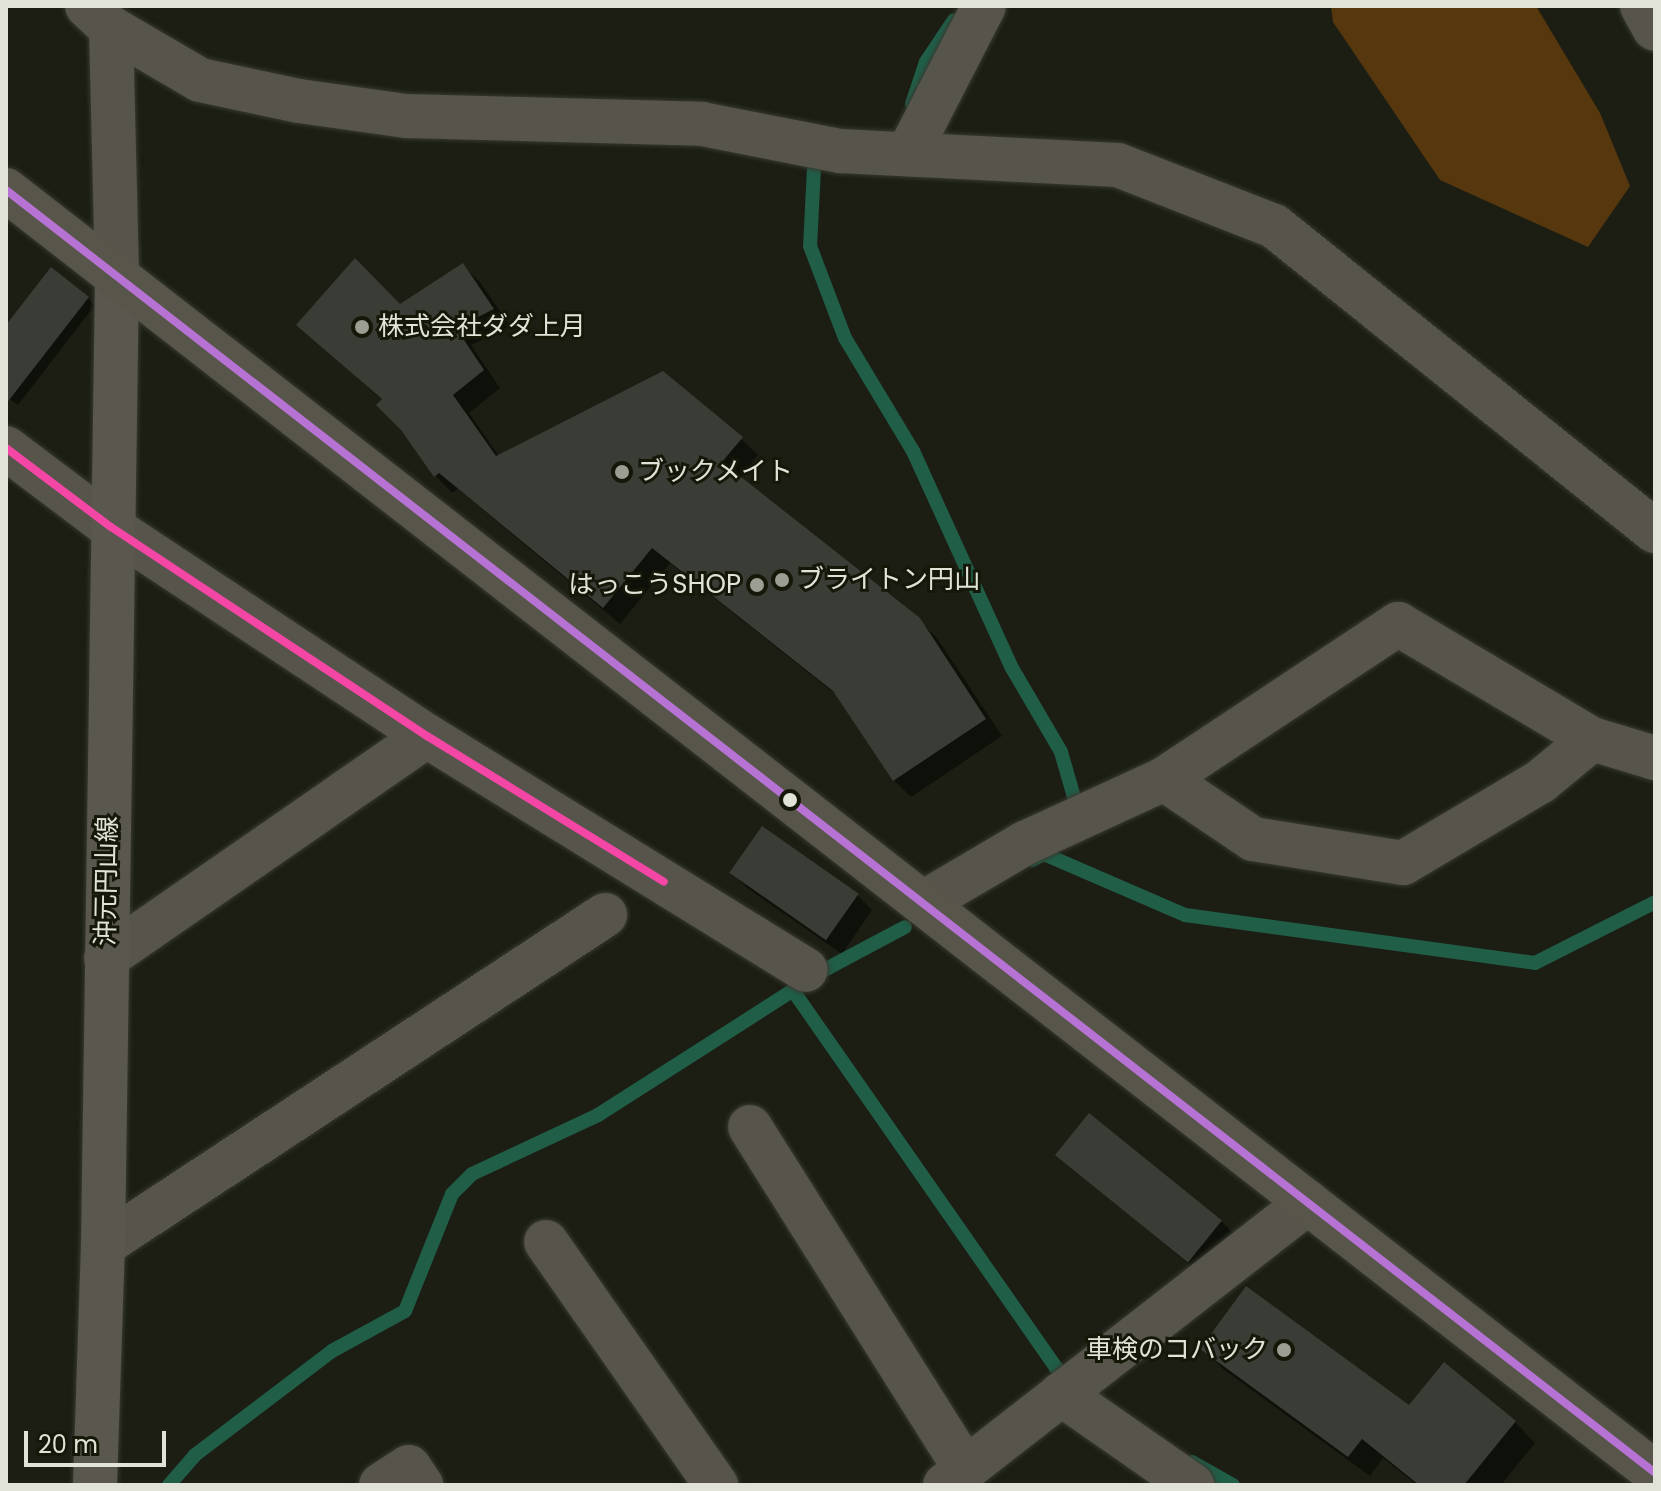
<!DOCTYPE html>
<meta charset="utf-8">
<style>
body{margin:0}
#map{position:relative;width:1661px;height:1491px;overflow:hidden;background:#1c1e14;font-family:Poppins,"Noto Sans JP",sans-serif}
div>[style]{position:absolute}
.forest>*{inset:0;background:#57380e}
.shadow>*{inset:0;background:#0007}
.stream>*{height:14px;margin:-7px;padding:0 7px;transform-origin:7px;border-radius:7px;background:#205e48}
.building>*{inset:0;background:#3a3d36;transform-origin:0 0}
.roads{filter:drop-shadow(0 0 2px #373930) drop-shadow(0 0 2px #373930)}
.minor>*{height:44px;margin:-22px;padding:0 22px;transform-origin:22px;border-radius:22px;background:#56544b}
.secondary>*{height:44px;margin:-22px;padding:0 22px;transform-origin:22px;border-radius:22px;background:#59574e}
.primary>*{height:44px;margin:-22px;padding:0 22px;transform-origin:22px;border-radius:22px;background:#58554a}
.bus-1>*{height:8px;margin:-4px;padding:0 4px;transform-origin:4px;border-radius:4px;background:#b673d3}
.bus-2>*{height:8px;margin:-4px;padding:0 4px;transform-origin:4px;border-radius:4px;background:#f346a5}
.dots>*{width:22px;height:22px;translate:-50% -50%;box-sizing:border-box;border:4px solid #151808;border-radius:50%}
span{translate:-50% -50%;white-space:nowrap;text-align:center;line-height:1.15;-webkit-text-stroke:6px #151808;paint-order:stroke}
.poi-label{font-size:26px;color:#e1e3d9}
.left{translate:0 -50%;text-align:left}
.right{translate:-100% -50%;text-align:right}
.street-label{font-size:26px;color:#e1e3d9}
.frame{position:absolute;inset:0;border:8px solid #e1e3d9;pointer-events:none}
.scale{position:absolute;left:24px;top:1431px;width:142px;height:36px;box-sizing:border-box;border:4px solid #e1e3d9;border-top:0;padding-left:10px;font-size:24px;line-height:28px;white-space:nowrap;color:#e1e3d9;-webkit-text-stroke:6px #151808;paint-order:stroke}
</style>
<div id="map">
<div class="forest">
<div style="clip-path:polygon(1331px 6px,1536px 6px,1600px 113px,1630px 186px,1588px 247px,1440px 180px,1333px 22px)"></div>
</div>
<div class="shadow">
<div style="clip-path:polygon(463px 266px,480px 282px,510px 326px,471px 345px,500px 388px,469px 413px,499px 456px,741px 439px,758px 455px,740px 478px,919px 620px,937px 638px,1002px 736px,911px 797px,894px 780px,839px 697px,670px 563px,620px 624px,458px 489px,452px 493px,436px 476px,383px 401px,299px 325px,400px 306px)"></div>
<div style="clip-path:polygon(88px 298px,95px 305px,18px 405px,6px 396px,6px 328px)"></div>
<div style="clip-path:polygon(732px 873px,857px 895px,872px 910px,842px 954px,747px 888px)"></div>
<div style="clip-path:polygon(1058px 1155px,1221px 1221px,1237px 1237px,1204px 1277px)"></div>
<div style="clip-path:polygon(1203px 1349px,1409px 1408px,1515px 1422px,1535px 1443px,1501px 1485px,1417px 1485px,1383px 1458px,1370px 1476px,1223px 1369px)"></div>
</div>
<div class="stream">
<div style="left:912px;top:104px;width:44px;rotate:-71.6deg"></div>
<div style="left:926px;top:62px;width:50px;rotate:-56.3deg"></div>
<div style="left:814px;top:168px;width:78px;rotate:92.9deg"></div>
<div style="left:810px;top:246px;width:98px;rotate:69.2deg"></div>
<div style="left:845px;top:338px;width:132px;rotate:59deg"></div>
<div style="left:913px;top:451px;width:239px;rotate:65.5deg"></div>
<div style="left:1012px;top:668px;width:97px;rotate:59.7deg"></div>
<div style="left:1061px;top:752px;width:47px;rotate:73.9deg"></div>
<div style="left:1032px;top:860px;width:13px;rotate:-27deg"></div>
<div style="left:1044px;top:854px;width:154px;rotate:23.4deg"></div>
<div style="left:1185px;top:915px;width:353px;rotate:7.8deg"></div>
<div style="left:1535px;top:963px;width:135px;rotate:-26.9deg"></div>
<div style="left:794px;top:992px;width:458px;rotate:55.1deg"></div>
<div style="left:1056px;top:1368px;width:21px;rotate:45deg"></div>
<div style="left:1192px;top:1462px;width:47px;rotate:29.3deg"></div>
<div style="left:169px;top:1485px;width:40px;rotate:-49deg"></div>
<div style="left:195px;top:1455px;width:172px;rotate:-37.2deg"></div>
<div style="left:332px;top:1351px;width:83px;rotate:-28.7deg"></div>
<div style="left:405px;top:1311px;width:126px;rotate:-68.1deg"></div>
<div style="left:452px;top:1194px;width:28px;rotate:-45deg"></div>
<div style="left:472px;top:1174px;width:139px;rotate:-25.1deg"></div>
<div style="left:598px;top:1115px;width:273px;rotate:-32.6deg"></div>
<div style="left:828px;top:968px;width:87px;rotate:-28deg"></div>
</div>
<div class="building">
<div style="clip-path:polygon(355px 258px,400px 304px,463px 263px,494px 309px,456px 328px,484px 370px,453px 395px,496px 456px,663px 371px,743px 437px,722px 462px,920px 618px,986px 719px,893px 781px,833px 691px,652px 548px,603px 608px,439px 473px,434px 477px,401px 430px,376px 405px,382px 399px,296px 325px)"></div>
<div style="clip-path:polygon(51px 267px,89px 297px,6px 404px,6px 325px)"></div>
<div style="left:762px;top:826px;width:118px;height:57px;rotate:35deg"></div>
<div style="left:1089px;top:1113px;width:171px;height:54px;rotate:39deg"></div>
<div style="clip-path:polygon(1246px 1286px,1409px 1405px,1444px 1362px,1516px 1421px,1464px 1485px,1419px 1485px,1362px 1439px,1348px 1457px,1200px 1349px)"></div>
</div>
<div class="roads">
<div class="minor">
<div style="left:87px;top:6px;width:33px;rotate:43deg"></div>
<div style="left:111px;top:28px;width:103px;rotate:30.3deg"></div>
<div style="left:200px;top:80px;width:101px;rotate:12deg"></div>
<div style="left:299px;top:101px;width:108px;rotate:8deg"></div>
<div style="left:406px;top:116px;width:296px;rotate:1.5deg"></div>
<div style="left:702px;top:124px;width:141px;rotate:11.1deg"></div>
<div style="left:840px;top:151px;width:278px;rotate:2.9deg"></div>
<div style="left:1118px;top:165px;width:168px;rotate:21.4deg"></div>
<div style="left:1274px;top:226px;width:488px;rotate:38.7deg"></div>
<div style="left:1642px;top:6px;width:26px;rotate:61deg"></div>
<div style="left:111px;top:28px;width:249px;rotate:88.6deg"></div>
<div style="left:908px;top:154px;width:166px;rotate:-62.8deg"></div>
<div style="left:6px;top:448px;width:131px;rotate:37deg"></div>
<div style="left:111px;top:527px;width:379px;rotate:33.5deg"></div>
<div style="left:427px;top:736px;width:445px;rotate:31.7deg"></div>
<div style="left:1164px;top:779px;width:107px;rotate:34deg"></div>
<div style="left:1253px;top:839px;width:152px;rotate:9.1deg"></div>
<div style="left:1403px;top:863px;width:161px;rotate:-30.7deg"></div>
<div style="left:1541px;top:781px;width:66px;rotate:-39.5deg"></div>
<div style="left:923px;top:903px;width:118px;rotate:-30.5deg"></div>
<div style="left:1025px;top:843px;width:153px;rotate:-24.7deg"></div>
<div style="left:1164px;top:779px;width:281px;rotate:-33.5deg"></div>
<div style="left:1398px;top:624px;width:226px;rotate:30.7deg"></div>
<div style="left:1592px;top:739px;width:66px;rotate:16.8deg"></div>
<div style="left:106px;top:958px;width:390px;rotate:-34.7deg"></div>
<div style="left:750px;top:1127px;width:404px;rotate:57.8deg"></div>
<div style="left:546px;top:1242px;width:297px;rotate:55deg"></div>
<div style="left:103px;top:1245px;width:601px;rotate:-33.32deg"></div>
<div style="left:1061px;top:1394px;width:160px;rotate:34.8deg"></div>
<div style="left:381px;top:1485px;width:33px;rotate:-33deg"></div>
<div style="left:409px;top:1467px;width:22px;rotate:56deg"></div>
<div style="left:945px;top:1485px;width:460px;rotate:-37.9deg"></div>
</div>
<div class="secondary">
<div style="left:95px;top:1485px;width:240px;rotate:-88.1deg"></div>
<div style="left:103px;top:1245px;width:968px;rotate:-89.17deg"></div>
</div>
<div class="primary">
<div style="left:6px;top:190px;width:2089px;rotate:37.88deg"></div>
</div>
</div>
<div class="bus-1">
<div style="left:6px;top:190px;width:2089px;rotate:37.88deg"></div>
</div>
<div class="bus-2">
<div style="left:6px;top:448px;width:131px;rotate:37deg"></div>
<div style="left:111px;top:527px;width:379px;rotate:33.5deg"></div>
<div style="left:427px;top:736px;width:278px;rotate:31.6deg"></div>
</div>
<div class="dots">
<div style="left:362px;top:327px;background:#9c9e94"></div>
<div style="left:622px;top:472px;background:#9c9e94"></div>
<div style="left:782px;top:580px;background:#9c9e94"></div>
<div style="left:757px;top:585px;background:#9c9e94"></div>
<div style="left:790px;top:800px;background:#e1e3d9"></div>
<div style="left:1284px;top:1350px;background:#9c9e94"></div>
</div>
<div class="poi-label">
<span class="left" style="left:378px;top:327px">株式会社ダダ上月</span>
<span class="left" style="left:638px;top:472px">ブックメイト</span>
<span class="left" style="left:798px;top:580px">ブライトン円山</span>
<span class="right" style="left:741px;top:585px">はっこうSHOP</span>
<span class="right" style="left:1268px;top:1350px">車検のコバック</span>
</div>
<div class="street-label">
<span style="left:107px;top:881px;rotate:-89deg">沖元円山線</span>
</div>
<div class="frame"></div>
<div class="scale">20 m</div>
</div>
